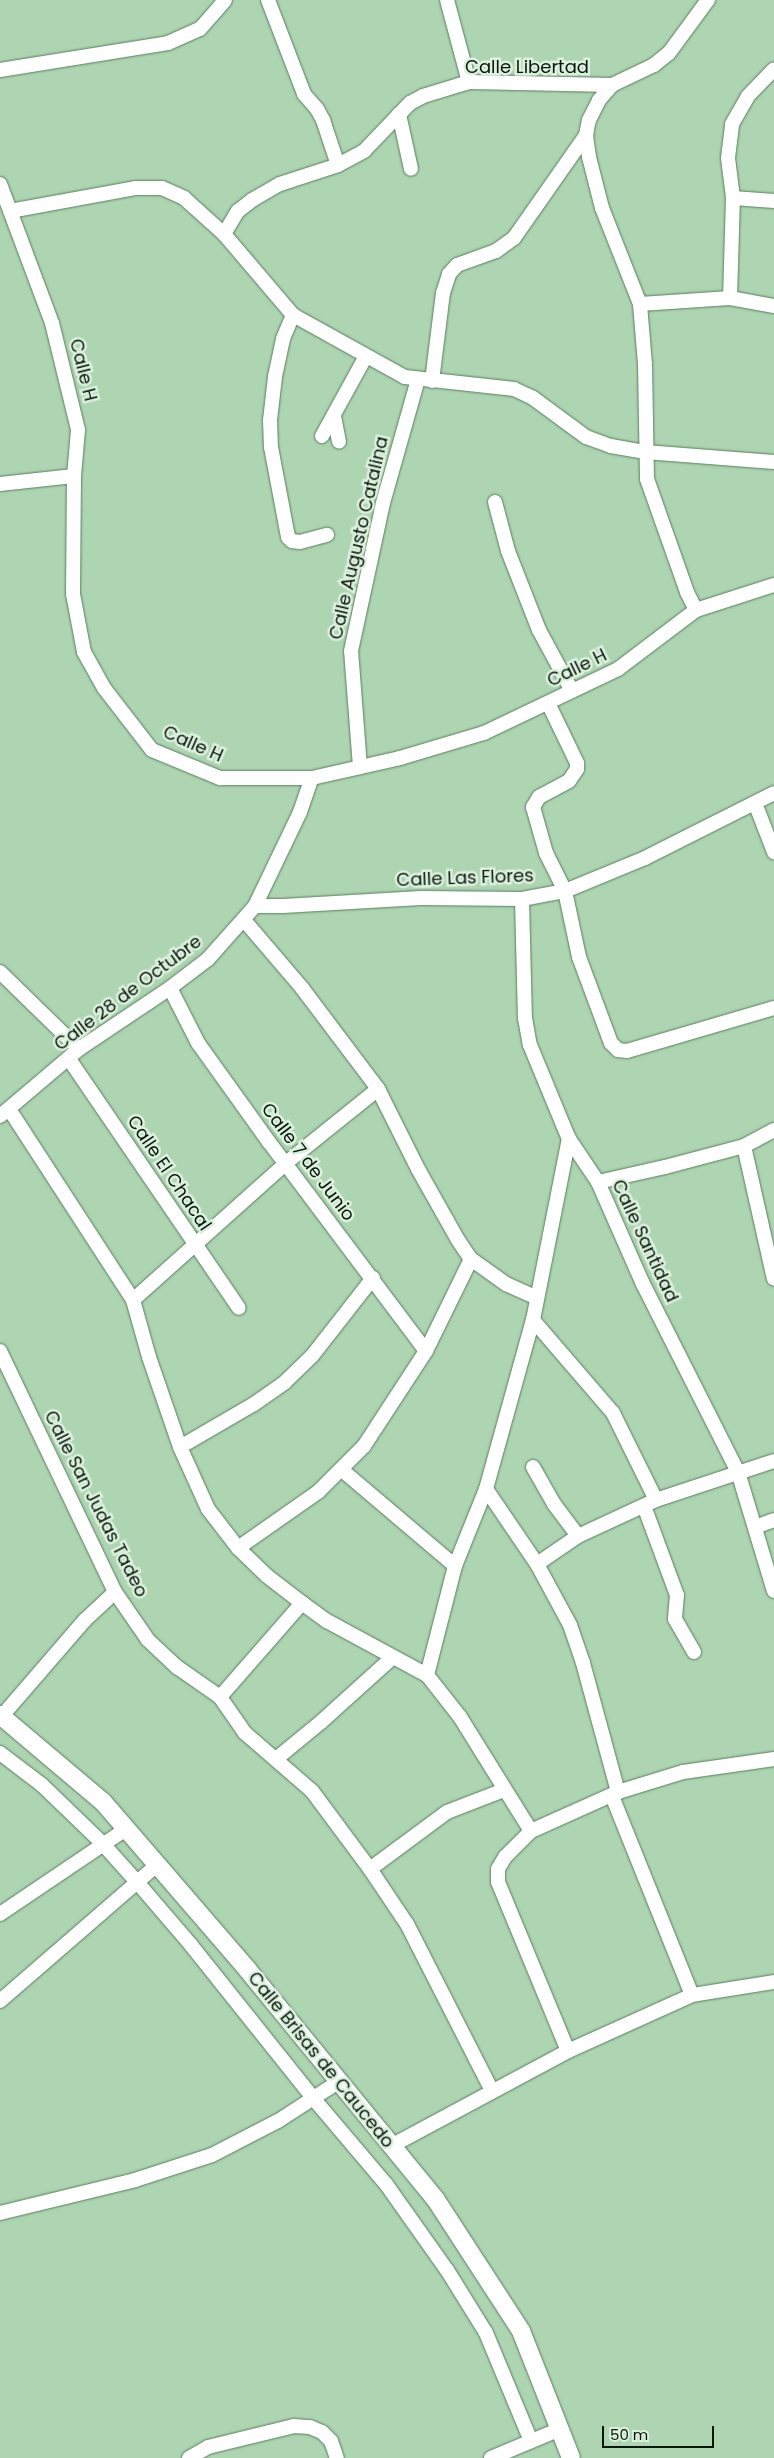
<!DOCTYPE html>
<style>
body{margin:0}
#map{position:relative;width:774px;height:2458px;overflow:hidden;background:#aed5b2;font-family:Poppins,sans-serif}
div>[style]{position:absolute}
.roads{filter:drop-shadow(0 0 1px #5a7e5f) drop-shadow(0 0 1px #5a7e5f)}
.minor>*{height:14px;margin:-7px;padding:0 7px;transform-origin:7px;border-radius:7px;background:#fff}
.tertiary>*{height:18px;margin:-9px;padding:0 9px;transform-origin:9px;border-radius:9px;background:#fff}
span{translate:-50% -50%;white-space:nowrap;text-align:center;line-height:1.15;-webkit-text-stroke:5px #dcf0de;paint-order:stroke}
.street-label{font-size:18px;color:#0a180c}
.scale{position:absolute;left:602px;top:2426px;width:112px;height:22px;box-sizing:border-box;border:2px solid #0a180c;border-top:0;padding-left:6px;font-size:15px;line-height:18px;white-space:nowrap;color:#0a180c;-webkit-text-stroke:4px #dcf0de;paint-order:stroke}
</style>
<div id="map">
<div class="roads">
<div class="minor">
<div style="left:268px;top:0;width:101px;rotate:69deg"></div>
<div style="left:304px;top:94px;width:20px;rotate:49deg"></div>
<div style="left:317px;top:109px;width:13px;rotate:61deg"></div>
<div style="left:323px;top:120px;width:47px;rotate:71.6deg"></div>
<div style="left:447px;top:0;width:85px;rotate:75deg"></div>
<div style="left:0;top:70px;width:170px;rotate:-9.1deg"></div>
<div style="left:168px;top:43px;width:35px;rotate:-24deg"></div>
<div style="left:200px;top:29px;width:38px;rotate:-49deg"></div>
<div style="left:399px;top:114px;width:56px;rotate:77.7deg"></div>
<div style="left:0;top:184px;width:148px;rotate:69.5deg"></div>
<div style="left:52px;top:323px;width:110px;rotate:76.3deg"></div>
<div style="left:78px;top:430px;width:46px;rotate:95deg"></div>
<div style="left:74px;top:476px;width:118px;rotate:90.5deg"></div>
<div style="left:73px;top:594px;width:59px;rotate:79.3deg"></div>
<div style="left:84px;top:652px;width:41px;rotate:60.9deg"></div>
<div style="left:104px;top:688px;width:78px;rotate:52.3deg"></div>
<div style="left:152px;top:750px;width:74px;rotate:22.4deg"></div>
<div style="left:220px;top:778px;width:92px"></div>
<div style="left:312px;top:778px;width:90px;rotate:-12.8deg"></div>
<div style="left:400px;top:758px;width:88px;rotate:-16.6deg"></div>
<div style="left:484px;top:733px;width:148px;rotate:-25.5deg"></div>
<div style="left:618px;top:669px;width:98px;rotate:-37.1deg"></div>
<div style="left:696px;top:610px;width:82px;rotate:-17.8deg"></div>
<div style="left:733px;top:198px;width:41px;rotate:4.2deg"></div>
<div style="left:10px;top:211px;width:127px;rotate:-10.4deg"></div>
<div style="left:135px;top:188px;width:27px"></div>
<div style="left:162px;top:188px;width:24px;rotate:24deg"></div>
<div style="left:184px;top:198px;width:54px;rotate:42deg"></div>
<div style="left:224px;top:234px;width:106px;rotate:49.6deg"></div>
<div style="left:293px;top:315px;width:128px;rotate:29deg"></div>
<div style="left:405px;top:377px;width:110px;rotate:6.3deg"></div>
<div style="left:514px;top:389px;width:21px;rotate:25deg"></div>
<div style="left:533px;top:398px;width:66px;rotate:36.3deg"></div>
<div style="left:586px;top:437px;width:27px;rotate:20deg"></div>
<div style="left:611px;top:446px;width:35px;rotate:10deg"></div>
<div style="left:645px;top:452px;width:129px;rotate:4.4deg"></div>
<div style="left:224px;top:234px;width:27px;rotate:-59deg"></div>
<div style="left:238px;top:211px;width:18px;rotate:-38deg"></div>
<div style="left:252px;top:200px;width:32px;rotate:-30deg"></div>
<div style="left:280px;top:184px;width:61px;rotate:-18.1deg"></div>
<div style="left:338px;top:165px;width:30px;rotate:-28deg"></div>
<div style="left:364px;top:151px;width:66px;rotate:-46.2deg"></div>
<div style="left:410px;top:103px;width:15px;rotate:-28deg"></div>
<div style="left:423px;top:96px;width:48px;rotate:-16.9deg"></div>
<div style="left:469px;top:82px;width:143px;rotate:1.2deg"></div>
<div style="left:730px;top:298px;width:100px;rotate:-88.3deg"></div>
<div style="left:733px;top:198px;width:40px;rotate:-97.1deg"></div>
<div style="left:728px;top:158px;width:34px;rotate:-83deg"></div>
<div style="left:732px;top:124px;width:32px;rotate:-60deg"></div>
<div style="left:748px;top:96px;width:37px;rotate:-46deg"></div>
<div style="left:640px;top:304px;width:90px;rotate:-3.8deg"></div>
<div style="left:730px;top:298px;width:45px;rotate:10.3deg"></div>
<div style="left:293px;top:315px;width:26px;rotate:113deg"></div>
<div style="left:283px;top:339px;width:39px;rotate:102deg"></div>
<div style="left:275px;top:377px;width:43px;rotate:96.6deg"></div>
<div style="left:270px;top:420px;width:27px;rotate:88deg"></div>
<div style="left:271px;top:447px;width:92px;rotate:79.3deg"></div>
<div style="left:288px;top:537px;width:6px;rotate:45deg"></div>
<div style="left:292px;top:541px;width:8px;rotate:7deg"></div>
<div style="left:300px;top:542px;width:28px;rotate:-15deg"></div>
<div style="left:432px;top:381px;width:89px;rotate:-82.9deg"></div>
<div style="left:443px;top:293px;width:20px;rotate:-72deg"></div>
<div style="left:449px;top:274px;width:12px;rotate:-48deg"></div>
<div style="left:457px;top:265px;width:41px;rotate:-19.7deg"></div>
<div style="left:496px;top:251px;width:22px;rotate:-36deg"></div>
<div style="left:514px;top:238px;width:126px;rotate:-55deg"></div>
<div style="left:334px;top:416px;width:26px;rotate:79deg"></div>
<div style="left:322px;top:436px;width:91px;rotate:-61.2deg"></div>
<div style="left:0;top:484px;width:74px;rotate:-6.2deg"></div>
<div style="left:495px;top:502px;width:51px;rotate:75.1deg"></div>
<div style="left:508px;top:551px;width:85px;rotate:68.6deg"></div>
<div style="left:539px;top:630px;width:69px;rotate:61.6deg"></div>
<div style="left:696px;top:610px;width:20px;rotate:-117deg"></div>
<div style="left:687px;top:592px;width:120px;rotate:-109.5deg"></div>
<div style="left:647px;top:479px;width:115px;rotate:-91deg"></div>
<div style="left:645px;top:364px;width:60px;rotate:-94.8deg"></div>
<div style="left:640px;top:304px;width:103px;rotate:-111.6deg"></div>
<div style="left:602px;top:208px;width:53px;rotate:-104.3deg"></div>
<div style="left:589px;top:157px;width:22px;rotate:-98deg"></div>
<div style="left:586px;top:135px;width:15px;rotate:-79deg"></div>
<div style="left:589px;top:120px;width:22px;rotate:-63deg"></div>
<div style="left:599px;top:100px;width:20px;rotate:-49deg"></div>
<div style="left:612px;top:85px;width:47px;rotate:-25.5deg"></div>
<div style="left:654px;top:65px;width:19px;rotate:-39deg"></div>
<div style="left:669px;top:53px;width:66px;rotate:-53.7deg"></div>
<div style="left:548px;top:703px;width:67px;rotate:64.2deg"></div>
<div style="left:577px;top:763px;width:6px;rotate:90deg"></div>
<div style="left:577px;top:769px;width:14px;rotate:124deg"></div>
<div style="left:569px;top:781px;width:34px;rotate:152deg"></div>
<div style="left:539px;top:797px;width:12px;rotate:121deg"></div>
<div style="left:533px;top:807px;width:48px;rotate:74.2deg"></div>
<div style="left:546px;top:853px;width:42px;rotate:63.4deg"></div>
<div style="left:565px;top:891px;width:67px;rotate:78deg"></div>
<div style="left:579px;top:957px;width:92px;rotate:69.6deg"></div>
<div style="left:611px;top:1043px;width:10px;rotate:45deg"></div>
<div style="left:618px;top:1050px;width:9px;rotate:6deg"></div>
<div style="left:627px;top:1051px;width:153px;rotate:-16.3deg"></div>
<div style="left:360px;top:767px;width:116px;rotate:-94.4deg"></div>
<div style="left:351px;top:651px;width:151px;rotate:-77.8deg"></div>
<div style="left:383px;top:503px;width:129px;rotate:-74.2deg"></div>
<div style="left:755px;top:803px;width:53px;rotate:68.8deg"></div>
<div style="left:522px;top:899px;width:119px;rotate:88.6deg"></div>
<div style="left:525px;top:1018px;width:27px;rotate:80deg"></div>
<div style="left:530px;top:1045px;width:102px;rotate:67.5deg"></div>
<div style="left:569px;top:1139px;width:52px;rotate:56deg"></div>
<div style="left:598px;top:1182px;width:111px;rotate:66.2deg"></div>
<div style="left:643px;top:1284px;width:211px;rotate:63.2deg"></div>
<div style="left:738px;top:1472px;width:124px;rotate:73.2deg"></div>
<div style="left:255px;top:906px;width:28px"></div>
<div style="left:283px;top:906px;width:138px;rotate:-3.3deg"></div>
<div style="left:421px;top:898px;width:101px;rotate:0.6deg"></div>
<div style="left:522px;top:899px;width:44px;rotate:-10.5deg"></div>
<div style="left:565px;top:891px;width:87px;rotate:-22.4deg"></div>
<div style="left:645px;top:858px;width:144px;rotate:-26.7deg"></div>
<div style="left:244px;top:920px;width:89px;rotate:49.5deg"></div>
<div style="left:302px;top:988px;width:126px;rotate:53deg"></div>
<div style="left:378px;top:1089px;width:89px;rotate:63.4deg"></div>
<div style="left:418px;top:1169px;width:81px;rotate:60.6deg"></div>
<div style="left:458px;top:1240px;width:23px;rotate:56deg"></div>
<div style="left:471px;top:1259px;width:43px;rotate:35.5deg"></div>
<div style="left:506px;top:1284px;width:34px;rotate:24deg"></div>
<div style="left:0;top:972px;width:110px;rotate:44.3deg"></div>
<div style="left:170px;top:988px;width:62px;rotate:63deg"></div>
<div style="left:198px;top:1043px;width:122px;rotate:54.4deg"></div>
<div style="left:269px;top:1142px;width:261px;rotate:53.1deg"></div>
<div style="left:69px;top:1059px;width:301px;rotate:55.7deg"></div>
<div style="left:9px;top:1109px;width:228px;rotate:57deg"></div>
<div style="left:133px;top:1300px;width:59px;rotate:74.3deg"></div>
<div style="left:149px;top:1357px;width:95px;rotate:71deg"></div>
<div style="left:180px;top:1447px;width:68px;rotate:65.7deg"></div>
<div style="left:208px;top:1509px;width:49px;rotate:52.4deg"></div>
<div style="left:238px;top:1548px;width:40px;rotate:44deg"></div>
<div style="left:267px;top:1576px;width:44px;rotate:37.6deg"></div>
<div style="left:302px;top:1603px;width:31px;rotate:36deg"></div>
<div style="left:327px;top:1621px;width:114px;rotate:28.4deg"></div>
<div style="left:427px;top:1675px;width:53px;rotate:51.8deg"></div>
<div style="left:460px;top:1717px;width:134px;rotate:58.1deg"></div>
<div style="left:0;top:1116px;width:104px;rotate:-40.3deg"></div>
<div style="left:79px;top:1049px;width:110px;rotate:-33.8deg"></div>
<div style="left:170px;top:988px;width:48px;rotate:-37.3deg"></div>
<div style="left:208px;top:959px;width:71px;rotate:-48.4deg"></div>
<div style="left:255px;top:906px;width:104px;rotate:-64.4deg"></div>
<div style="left:300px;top:812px;width:36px;rotate:-71deg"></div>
<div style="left:744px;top:1146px;width:136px;rotate:77.3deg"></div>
<div style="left:598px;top:1182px;width:69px;rotate:-12.6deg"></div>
<div style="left:665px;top:1167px;width:82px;rotate:-14.9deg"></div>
<div style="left:744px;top:1146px;width:34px;rotate:-28deg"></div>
<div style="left:133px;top:1300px;width:205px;rotate:-41.8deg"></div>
<div style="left:286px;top:1163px;width:118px;rotate:-38.8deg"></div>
<div style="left:533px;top:1320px;width:123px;rotate:49.3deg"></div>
<div style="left:613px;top:1413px;width:97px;rotate:63.7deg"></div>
<div style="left:0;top:1351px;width:267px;rotate:64.5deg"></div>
<div style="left:115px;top:1592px;width:58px;rotate:55.5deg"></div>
<div style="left:148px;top:1640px;width:40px;rotate:43deg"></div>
<div style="left:177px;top:1667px;width:52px;rotate:34.9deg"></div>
<div style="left:220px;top:1697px;width:44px;rotate:55.2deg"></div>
<div style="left:245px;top:1733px;width:89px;rotate:40.9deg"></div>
<div style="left:312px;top:1791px;width:97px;rotate:53.4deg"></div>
<div style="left:370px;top:1869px;width:66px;rotate:56.1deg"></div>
<div style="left:407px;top:1924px;width:187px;rotate:63deg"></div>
<div style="left:180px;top:1447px;width:86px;rotate:-30.2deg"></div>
<div style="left:254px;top:1404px;width:38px;rotate:-35deg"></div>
<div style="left:285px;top:1382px;width:37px;rotate:-44deg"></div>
<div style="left:312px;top:1356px;width:99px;rotate:-52deg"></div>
<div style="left:533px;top:1467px;width:43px;rotate:60.4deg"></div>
<div style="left:554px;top:1504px;width:40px;rotate:53deg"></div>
<div style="left:342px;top:1470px;width:148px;rotate:40.3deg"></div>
<div style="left:486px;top:1489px;width:91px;rotate:55.8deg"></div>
<div style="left:537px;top:1564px;width:69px;rotate:61.6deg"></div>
<div style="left:570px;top:1625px;width:40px;rotate:71.1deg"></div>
<div style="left:583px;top:1663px;width:134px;rotate:74.8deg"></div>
<div style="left:644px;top:1506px;width:95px;rotate:69.7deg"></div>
<div style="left:677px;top:1595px;width:24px;rotate:95deg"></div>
<div style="left:675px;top:1619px;width:38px;rotate:60deg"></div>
<div style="left:755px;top:1527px;width:20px;rotate:-20deg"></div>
<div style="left:238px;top:1548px;width:98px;rotate:-35deg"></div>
<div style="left:318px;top:1492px;width:65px;rotate:-45deg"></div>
<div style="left:364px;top:1446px;width:113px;rotate:-56.9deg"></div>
<div style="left:426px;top:1351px;width:102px;rotate:-63.9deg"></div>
<div style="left:537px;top:1564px;width:50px;rotate:-34.3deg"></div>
<div style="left:578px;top:1536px;width:86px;rotate:-24.8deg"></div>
<div style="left:656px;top:1500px;width:124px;rotate:-18.3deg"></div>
<div style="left:427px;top:1675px;width:113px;rotate:-75.6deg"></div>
<div style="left:455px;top:1566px;width:83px;rotate:-68.1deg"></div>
<div style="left:486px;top:1489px;width:175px;rotate:-74.5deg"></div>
<div style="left:533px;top:1320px;width:185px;rotate:-78.8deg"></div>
<div style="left:220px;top:1697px;width:125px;rotate:-48.9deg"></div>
<div style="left:2px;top:1716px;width:127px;rotate:-49.2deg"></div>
<div style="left:85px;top:1620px;width:41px;rotate:-43deg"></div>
<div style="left:0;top:1753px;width:53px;rotate:37.3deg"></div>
<div style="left:42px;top:1785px;width:85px;rotate:44deg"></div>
<div style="left:103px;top:1844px;width:51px;rotate:48.2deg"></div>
<div style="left:137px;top:1882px;width:83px;rotate:49.4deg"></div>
<div style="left:191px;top:1945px;width:196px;rotate:51.4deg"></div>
<div style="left:313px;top:2098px;width:113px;rotate:49.7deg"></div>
<div style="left:386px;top:2184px;width:105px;rotate:54.7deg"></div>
<div style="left:447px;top:2270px;width:74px;rotate:58.2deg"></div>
<div style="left:486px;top:2333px;width:117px;rotate:67.4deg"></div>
<div style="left:276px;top:1759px;width:58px;rotate:-39.4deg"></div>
<div style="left:321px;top:1722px;width:97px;rotate:-42.1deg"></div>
<div style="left:612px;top:1796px;width:214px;rotate:68.1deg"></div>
<div style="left:370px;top:1869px;width:96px;rotate:-36.5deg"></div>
<div style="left:447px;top:1812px;width:61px;rotate:-21.1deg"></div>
<div style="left:0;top:1914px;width:152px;rotate:-34deg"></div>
<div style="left:0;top:2001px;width:208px;rotate:-40.9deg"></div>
<div style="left:568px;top:2051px;width:183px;rotate:-112.5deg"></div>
<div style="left:498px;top:1882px;width:13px;rotate:-90deg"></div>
<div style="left:498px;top:1869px;width:14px;rotate:-60deg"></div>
<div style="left:505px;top:1857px;width:37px;rotate:-45deg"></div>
<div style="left:531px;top:1831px;width:95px;rotate:-24.1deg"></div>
<div style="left:618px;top:1792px;width:68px;rotate:-17.1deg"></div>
<div style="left:683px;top:1772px;width:92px;rotate:-8.1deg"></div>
<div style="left:391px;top:2146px;width:201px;rotate:-28.2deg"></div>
<div style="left:568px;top:2051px;width:136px;rotate:-24.3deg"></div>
<div style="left:692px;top:1995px;width:83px;rotate:-9deg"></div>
<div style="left:0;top:2213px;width:139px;rotate:-13.7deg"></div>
<div style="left:135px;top:2180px;width:81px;rotate:-18deg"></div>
<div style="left:212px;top:2155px;width:74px;rotate:-27.3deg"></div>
<div style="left:278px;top:2121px;width:72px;rotate:-33deg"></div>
<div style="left:189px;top:2458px;width:22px;rotate:-30deg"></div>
<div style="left:208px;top:2447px;width:89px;rotate:-13.7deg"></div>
<div style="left:294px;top:2426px;width:16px;rotate:4deg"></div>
<div style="left:310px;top:2427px;width:13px;rotate:23deg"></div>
<div style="left:322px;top:2432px;width:13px;rotate:45deg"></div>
<div style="left:331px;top:2441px;width:18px;rotate:71deg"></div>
<div style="left:491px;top:2458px;width:75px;rotate:-22.8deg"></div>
</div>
<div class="tertiary">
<div style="left:0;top:1715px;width:135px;rotate:40.2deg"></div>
<div style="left:103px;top:1802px;width:221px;rotate:49.2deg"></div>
<div style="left:247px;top:1969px;width:298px;rotate:50.7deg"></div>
<div style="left:436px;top:2200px;width:156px;rotate:57deg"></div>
<div style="left:521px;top:2331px;width:136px;rotate:68.5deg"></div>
</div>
</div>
<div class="street-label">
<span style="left:527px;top:67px">Calle Libertad</span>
<span style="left:83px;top:370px;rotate:76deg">Calle H</span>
<span style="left:359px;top:538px;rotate:-77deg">Calle Augusto Catalina</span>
<span style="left:577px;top:668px;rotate:-26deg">Calle H</span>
<span style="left:193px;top:744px;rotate:24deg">Calle H</span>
<span style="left:465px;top:878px;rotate:-2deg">Calle Las Flores</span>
<span style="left:128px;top:993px;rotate:-37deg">Calle 28 de Octubre</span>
<span style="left:308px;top:1162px;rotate:53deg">Calle 7 de Junio</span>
<span style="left:169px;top:1173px;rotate:56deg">Calle El Chacal</span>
<span style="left:645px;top:1241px;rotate:65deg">Calle Santidad</span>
<span style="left:96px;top:1504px;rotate:63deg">Calle San Judas Tadeo</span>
<span style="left:321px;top:2060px;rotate:51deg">Calle Brisas de Caucedo</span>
</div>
<div class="scale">50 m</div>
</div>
